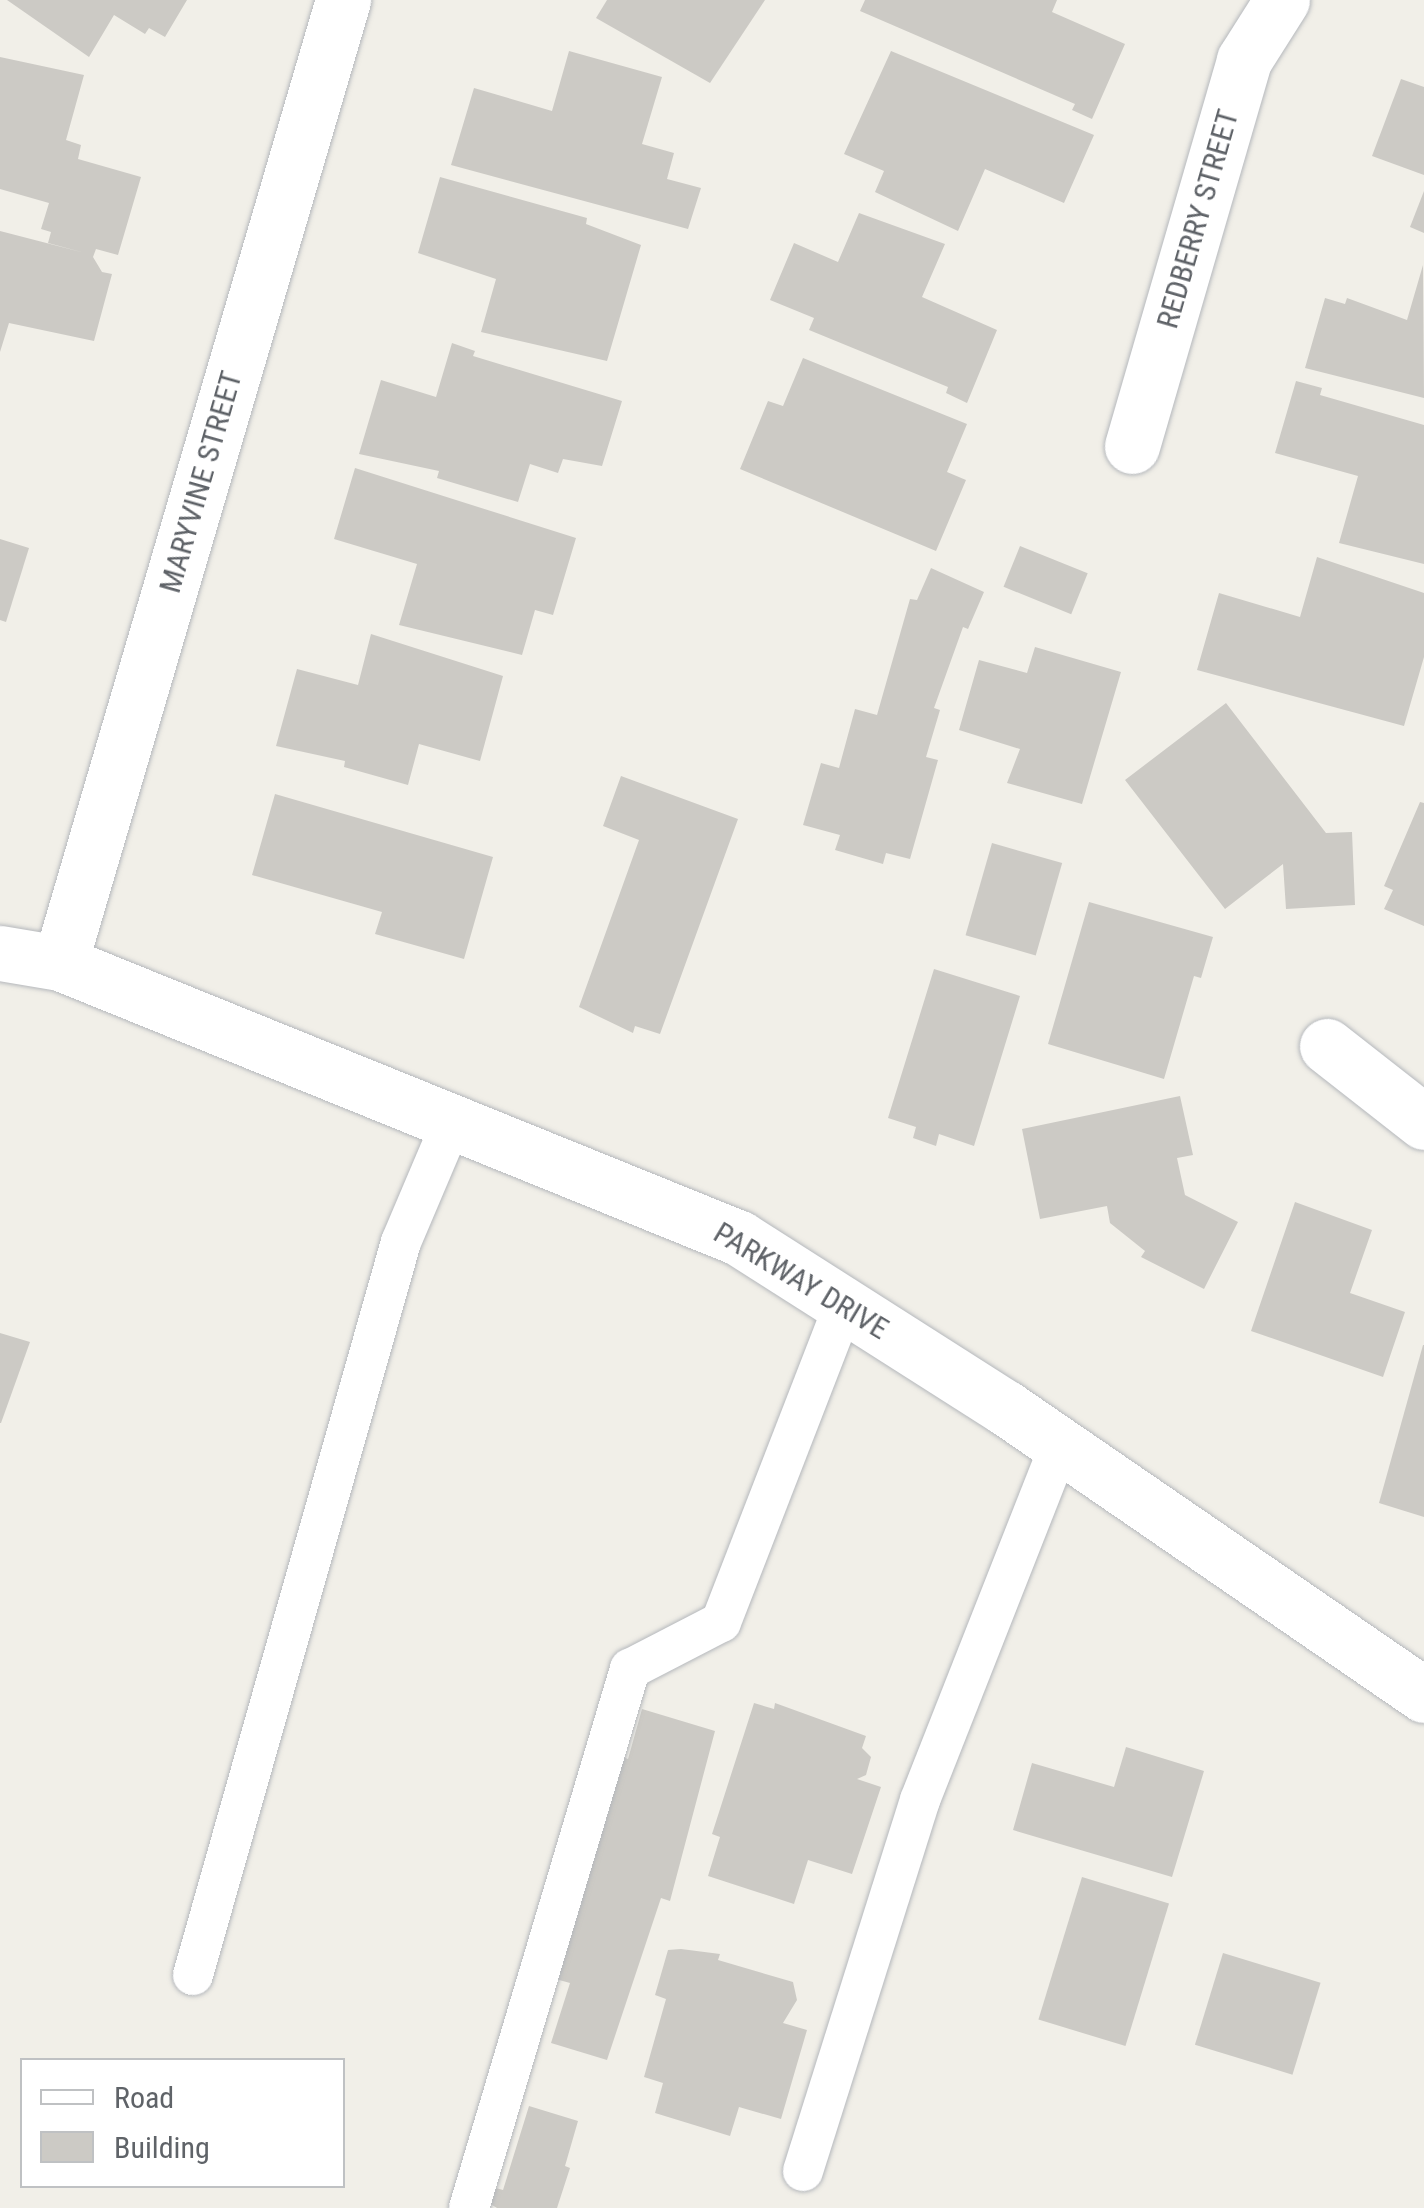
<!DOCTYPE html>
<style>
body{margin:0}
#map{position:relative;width:1424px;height:2208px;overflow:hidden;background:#f1efe8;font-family:"Roboto Condensed",sans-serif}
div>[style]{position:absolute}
.building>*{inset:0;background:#cccac5;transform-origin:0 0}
.roads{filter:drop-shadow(0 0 2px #b5b8bc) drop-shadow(0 0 2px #b5b8bc)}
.lane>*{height:40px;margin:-20px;padding:0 20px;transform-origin:20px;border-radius:20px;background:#fff}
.street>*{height:55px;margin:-27.5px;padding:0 27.5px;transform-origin:27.5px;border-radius:27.5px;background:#fff}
.secondary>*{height:55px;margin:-27.5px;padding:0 27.5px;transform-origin:27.5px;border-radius:27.5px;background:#fff}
span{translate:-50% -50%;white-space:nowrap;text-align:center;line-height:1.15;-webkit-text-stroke:10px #fff;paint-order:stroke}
.street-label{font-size:30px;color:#5f6368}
.legend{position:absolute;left:20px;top:2058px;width:325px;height:130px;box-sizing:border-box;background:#fff;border:2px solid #bfc1c3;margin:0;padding:12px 18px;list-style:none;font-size:30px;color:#5f6368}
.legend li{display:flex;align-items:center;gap:20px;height:50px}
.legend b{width:50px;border:2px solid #bfc1c3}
</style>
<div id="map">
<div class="building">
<div style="clip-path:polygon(7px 0,187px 0,165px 37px,149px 28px,145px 34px,114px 15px,89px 57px)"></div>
<div style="clip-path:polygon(607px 0,765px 0,710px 83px,596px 18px)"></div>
<div style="clip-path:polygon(865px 0,1057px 0,1052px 12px,1125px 44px,1092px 119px,1072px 110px,1075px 104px,860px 11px)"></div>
<div style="clip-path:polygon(569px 51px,662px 77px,642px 144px,674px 153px,667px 179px,701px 188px,688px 229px,451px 165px,474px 88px,552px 111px)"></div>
<div style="clip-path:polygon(891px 51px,1094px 135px,1064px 203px,985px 169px,958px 231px,875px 192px,884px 171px,844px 154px)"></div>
<div style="clip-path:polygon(0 57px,84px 75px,66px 140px,81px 145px,78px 159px,141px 177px,118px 255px,96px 249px,93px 257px,102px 272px,112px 274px,94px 341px,9px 323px,0 352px,0 231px,85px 253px,48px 243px,51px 232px,41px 229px,49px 203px,0 189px)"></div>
<div style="clip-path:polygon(1401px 79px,1424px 87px,1424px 175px,1372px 156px)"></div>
<div style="clip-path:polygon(440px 177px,587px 218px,586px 224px,641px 245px,607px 361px,481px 332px,496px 279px,418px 253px)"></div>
<div style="clip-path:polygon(1424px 191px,1424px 233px,1410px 227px)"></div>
<div style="clip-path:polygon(859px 213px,945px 244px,922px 297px,997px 330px,967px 403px,946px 393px,948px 387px,809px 330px,814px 318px,770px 300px,794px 243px,838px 262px)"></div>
<div style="clip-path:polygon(1423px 265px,1424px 398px,1305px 368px,1325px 298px,1345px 304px,1347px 298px,1407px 320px)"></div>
<div style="clip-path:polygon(452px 343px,475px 351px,473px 356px,622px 401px,602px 466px,563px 459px,558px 473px,530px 464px,518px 502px,437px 478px,439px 471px,359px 454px,381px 380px,436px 397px)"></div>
<div style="clip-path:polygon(803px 358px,967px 424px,947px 472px,966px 480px,936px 551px,740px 469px,768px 401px,783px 406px)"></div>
<div style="clip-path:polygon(1296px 381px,1322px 388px,1320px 395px,1424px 425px,1424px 564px,1339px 543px,1358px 476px,1275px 453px)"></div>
<div style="clip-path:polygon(355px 468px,576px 538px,553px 615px,535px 610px,522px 655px,399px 625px,417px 564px,334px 539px)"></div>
<div style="clip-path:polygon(0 539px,29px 548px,6px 622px,0 620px)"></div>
<div style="left:1020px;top:546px;width:73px;height:44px;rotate:22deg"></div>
<div style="clip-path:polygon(1317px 557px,1424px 593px,1424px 657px,1404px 726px,1197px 670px,1219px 593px,1300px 617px)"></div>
<div style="clip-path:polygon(931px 568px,984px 592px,968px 629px,963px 627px,934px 708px,940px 710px,926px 757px,938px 760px,910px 859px,886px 853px,883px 864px,835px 850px,840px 835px,803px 825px,821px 763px,839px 768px,855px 709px,877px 715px,910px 599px,917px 600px)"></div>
<div style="clip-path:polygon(371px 634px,503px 676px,480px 761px,419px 744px,408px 785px,344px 767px,345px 761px,276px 746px,297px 669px,358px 685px)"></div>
<div style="clip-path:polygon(1035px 647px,1121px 672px,1082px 804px,1007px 783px,1020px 749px,959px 730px,979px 660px,1027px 673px)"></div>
<div style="clip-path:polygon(1226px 703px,1326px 833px,1352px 832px,1355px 905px,1286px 909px,1283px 864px,1225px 909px,1125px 780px)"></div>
<div style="clip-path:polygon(621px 776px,738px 819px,660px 1034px,635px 1026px,633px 1033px,579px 1007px,639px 840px,603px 826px)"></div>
<div style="clip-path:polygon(275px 794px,493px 857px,464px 959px,375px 934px,382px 912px,252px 875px)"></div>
<div style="clip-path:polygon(1420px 802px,1424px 803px,1424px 926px,1384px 909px,1393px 890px,1384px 886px)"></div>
<div style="left:992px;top:843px;width:73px;height:96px;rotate:16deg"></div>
<div style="clip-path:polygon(1089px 902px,1213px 937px,1201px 978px,1194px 976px,1164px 1079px,1048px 1044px)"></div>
<div style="clip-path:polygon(934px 969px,1020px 996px,974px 1146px,939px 1134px,936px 1146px,913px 1138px,916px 1127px,888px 1118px)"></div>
<div style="clip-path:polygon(1180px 1096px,1193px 1155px,1177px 1158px,1185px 1195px,1238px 1222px,1204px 1289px,1141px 1257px,1145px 1251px,1110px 1223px,1107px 1206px,1040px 1219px,1022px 1129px)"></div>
<div style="clip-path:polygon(1295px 1202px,1372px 1230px,1350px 1293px,1405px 1312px,1383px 1377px,1251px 1331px)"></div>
<div style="clip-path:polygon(0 1333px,30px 1342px,1px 1423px,0 1423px)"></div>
<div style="clip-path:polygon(1423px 1345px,1424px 1345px,1424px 1517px,1379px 1503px)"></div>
<div style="clip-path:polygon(754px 1703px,774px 1709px,775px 1703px,866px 1736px,862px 1748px,871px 1757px,866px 1775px,857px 1779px,881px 1787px,852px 1874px,808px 1860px,794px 1904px,708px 1876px,720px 1837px,712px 1834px)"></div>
<div style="clip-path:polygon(642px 1709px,715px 1731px,670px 1901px,661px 1898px,607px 2060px,551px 2043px,570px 1983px,552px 1978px,617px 1755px,628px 1759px)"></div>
<div style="clip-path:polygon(1126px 1747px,1204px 1771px,1172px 1877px,1013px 1830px,1032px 1763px,1114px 1787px)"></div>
<div style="left:1082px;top:1877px;width:91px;height:149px;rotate:17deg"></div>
<div style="clip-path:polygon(681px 1949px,720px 1954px,718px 1960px,793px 1982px,797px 2000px,783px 2023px,807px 2030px,781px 2119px,739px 2107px,730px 2136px,655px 2113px,663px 2083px,644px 2077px,666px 1999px,655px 1995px,668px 1950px)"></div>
<div style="left:1223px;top:1953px;width:102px;height:96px;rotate:17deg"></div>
<div style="clip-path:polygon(529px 2106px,578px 2121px,565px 2166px,570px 2168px,557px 2208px,497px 2208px,487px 2202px,492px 2187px,503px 2190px)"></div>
</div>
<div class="roads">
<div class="lane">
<div style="left:193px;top:1975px;width:762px;rotate:-74.16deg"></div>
<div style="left:401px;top:1242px;width:130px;rotate:-67deg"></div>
<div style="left:803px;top:2171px;width:389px;rotate:-72.5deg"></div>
<div style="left:920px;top:1800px;width:382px;rotate:-68.5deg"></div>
<div style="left:469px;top:2208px;width:563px;rotate:-73.37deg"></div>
<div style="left:630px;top:1669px;width:102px;rotate:-27.3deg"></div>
<div style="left:721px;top:1622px;width:340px;rotate:-68.8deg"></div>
</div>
<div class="street">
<div style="left:1132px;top:446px;width:402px;rotate:-73.8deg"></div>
<div style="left:1244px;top:60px;width:71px;rotate:-57.7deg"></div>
<div style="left:60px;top:963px;width:1004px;rotate:-73.62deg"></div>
<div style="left:1327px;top:1046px;width:123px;rotate:38.1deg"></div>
</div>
<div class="secondary">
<div style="left:0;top:953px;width:61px;rotate:9.5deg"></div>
<div style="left:60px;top:963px;width:733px;rotate:22.05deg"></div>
<div style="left:739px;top:1238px;width:317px;rotate:32.5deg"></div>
<div style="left:1006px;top:1408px;width:507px;rotate:34.47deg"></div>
</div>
</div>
<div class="street-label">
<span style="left:1198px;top:219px;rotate:-74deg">REDBERRY STREET</span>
<span style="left:201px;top:482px;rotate:-74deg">MARYVINE STREET</span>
<span style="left:801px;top:1281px;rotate:31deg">PARKWAY DRIVE</span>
</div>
<ul class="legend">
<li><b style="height:12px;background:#fff"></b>Road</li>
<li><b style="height:28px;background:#cccac5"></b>Building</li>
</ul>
</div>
